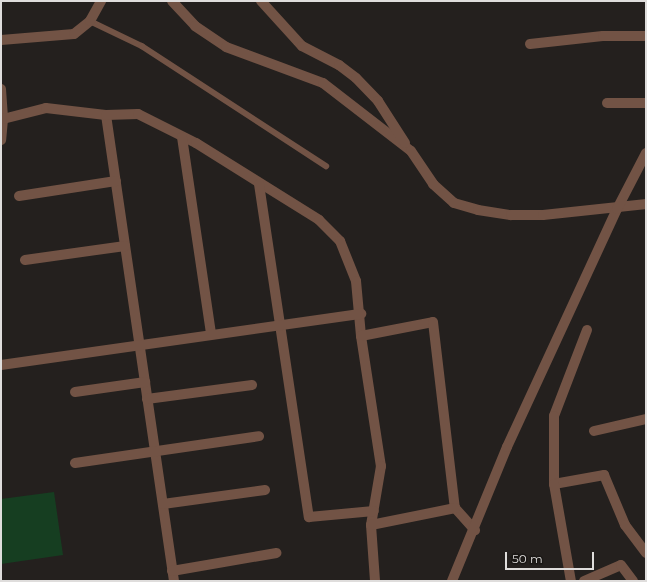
<!DOCTYPE html>
<style>
body{margin:0}
#map{position:relative;width:647px;height:582px;overflow:hidden;background:#24201e;font-family:Montserrat,sans-serif}
div>[style]{position:absolute}
.green>*{inset:0;background:#163e21}
.service>*{height:5.5px;margin:-2.75px;padding:0 2.75px;transform-origin:2.75px;border-radius:2.75px;background:#725345}
.minor>*{height:10px;margin:-5px;padding:0 5px;transform-origin:5px;border-radius:5px;background:#725345}
.tertiary>*{height:10px;margin:-5px;padding:0 5px;transform-origin:5px;border-radius:5px;background:#725345}
span{translate:-50% -50%;white-space:nowrap;text-align:center;line-height:1.15;-webkit-text-stroke:4px #1a1715;paint-order:stroke}
.frame{position:absolute;inset:0;border:2px solid #dfdddc;pointer-events:none}
.scale{position:absolute;left:505px;top:552px;width:89px;height:18px;box-sizing:border-box;border:2px solid #dfdddc;border-top:0;padding-left:5px;font-size:12px;line-height:14px;white-space:nowrap;color:#dfdddc;-webkit-text-stroke:3px #1a1715;paint-order:stroke}
</style>
<div id="map">
<div class="green">
<div style="clip-path:polygon(54px 492px,63px 555px,1px 564px,1px 499px)"></div>
</div>
<div class="service">
<div style="left:90px;top:21px;width:58px;rotate:25.7deg"></div>
<div style="left:142px;top:46px;width:220px;rotate:33.1deg"></div>
</div>
<div class="minor">
<div style="left:172px;top:1px;width:34px;rotate:47deg"></div>
<div style="left:195px;top:26px;width:37px;rotate:34deg"></div>
<div style="left:226px;top:47px;width:103px;rotate:20.4deg"></div>
<div style="left:323px;top:83px;width:111px;rotate:37.7deg"></div>
<div style="left:411px;top:151px;width:40px;rotate:56deg"></div>
<div style="left:433px;top:184px;width:28px;rotate:42deg"></div>
<div style="left:454px;top:203px;width:25px;rotate:16deg"></div>
<div style="left:478px;top:210px;width:33px;rotate:9deg"></div>
<div style="left:511px;top:215px;width:32px"></div>
<div style="left:543px;top:215px;width:104px;rotate:-6.1deg"></div>
<div style="left:261px;top:1px;width:61px;rotate:47.7deg"></div>
<div style="left:302px;top:46px;width:42px;rotate:27.2deg"></div>
<div style="left:339px;top:65px;width:21px;rotate:37deg"></div>
<div style="left:356px;top:78px;width:32px;rotate:46deg"></div>
<div style="left:378px;top:101px;width:50px;rotate:57.3deg"></div>
<div style="left:1px;top:40px;width:73px;rotate:-4.7deg"></div>
<div style="left:74px;top:34px;width:21px;rotate:-39deg"></div>
<div style="left:90px;top:21px;width:23px;rotate:-61deg"></div>
<div style="left:530px;top:44px;width:73px;rotate:-6.3deg"></div>
<div style="left:603px;top:36px;width:43px"></div>
<div style="left:1px;top:89px;width:30px;rotate:86deg"></div>
<div style="left:3px;top:119px;width:21px;rotate:95deg"></div>
<div style="left:607px;top:103px;width:39px"></div>
<div style="left:106px;top:115px;width:471px;rotate:81.7deg"></div>
<div style="left:3px;top:119px;width:44px;rotate:-14.3deg"></div>
<div style="left:46px;top:108px;width:60px;rotate:6.7deg"></div>
<div style="left:106px;top:115px;width:32px;rotate:-2deg"></div>
<div style="left:138px;top:114px;width:65px;rotate:26.6deg"></div>
<div style="left:196px;top:143px;width:145px;rotate:32deg"></div>
<div style="left:319px;top:220px;width:30px;rotate:45deg"></div>
<div style="left:340px;top:241px;width:43px;rotate:68.2deg"></div>
<div style="left:356px;top:281px;width:55px;rotate:84.8deg"></div>
<div style="left:361px;top:336px;width:132px;rotate:81.3deg"></div>
<div style="left:381px;top:466px;width:60px;rotate:99.6deg"></div>
<div style="left:371px;top:525px;width:56px;rotate:85.9deg"></div>
<div style="left:182px;top:137px;width:199px;rotate:81.6deg"></div>
<div style="left:259px;top:184px;width:337px;rotate:81.5deg"></div>
<div style="left:309px;top:517px;width:65px;rotate:-5.3deg"></div>
<div style="left:19px;top:196px;width:98px;rotate:-8.8deg"></div>
<div style="left:25px;top:260px;width:101px;rotate:-8deg"></div>
<div style="left:587px;top:330px;width:92px;rotate:111deg"></div>
<div style="left:554px;top:416px;width:68px;rotate:90deg"></div>
<div style="left:554px;top:484px;width:51px;rotate:-10.2deg"></div>
<div style="left:604px;top:475px;width:54px;rotate:67.2deg"></div>
<div style="left:625px;top:525px;width:35px;rotate:53deg"></div>
<div style="left:361px;top:336px;width:73px;rotate:-11deg"></div>
<div style="left:433px;top:322px;width:187px;rotate:83.3deg"></div>
<div style="left:455px;top:508px;width:30px;rotate:48deg"></div>
<div style="left:1px;top:365px;width:364px;rotate:-8.1deg"></div>
<div style="left:75px;top:392px;width:71px;rotate:-8.1deg"></div>
<div style="left:147px;top:399px;width:106px;rotate:-7.6deg"></div>
<div style="left:594px;top:431px;width:53px;rotate:-13deg"></div>
<div style="left:75px;top:463px;width:186px;rotate:-8.3deg"></div>
<div style="left:554px;top:484px;width:98px;rotate:80.1deg"></div>
<div style="left:163px;top:504px;width:103px;rotate:-7.8deg"></div>
<div style="left:371px;top:525px;width:86px;rotate:-11.4deg"></div>
<div style="left:172px;top:571px;width:106px;rotate:-9.8deg"></div>
<div style="left:584px;top:581px;width:40px;rotate:-23.4deg"></div>
<div style="left:621px;top:565px;width:20px;rotate:53deg"></div>
</div>
<div class="tertiary">
<div style="left:452px;top:581px;width:145px;rotate:-67.7deg"></div>
<div style="left:507px;top:447px;width:262px;rotate:-65.2deg"></div>
<div style="left:617px;top:209px;width:63px;rotate:-62.6deg"></div>
</div>
<div class="frame"></div>
<div class="scale">50 m</div>
</div>
